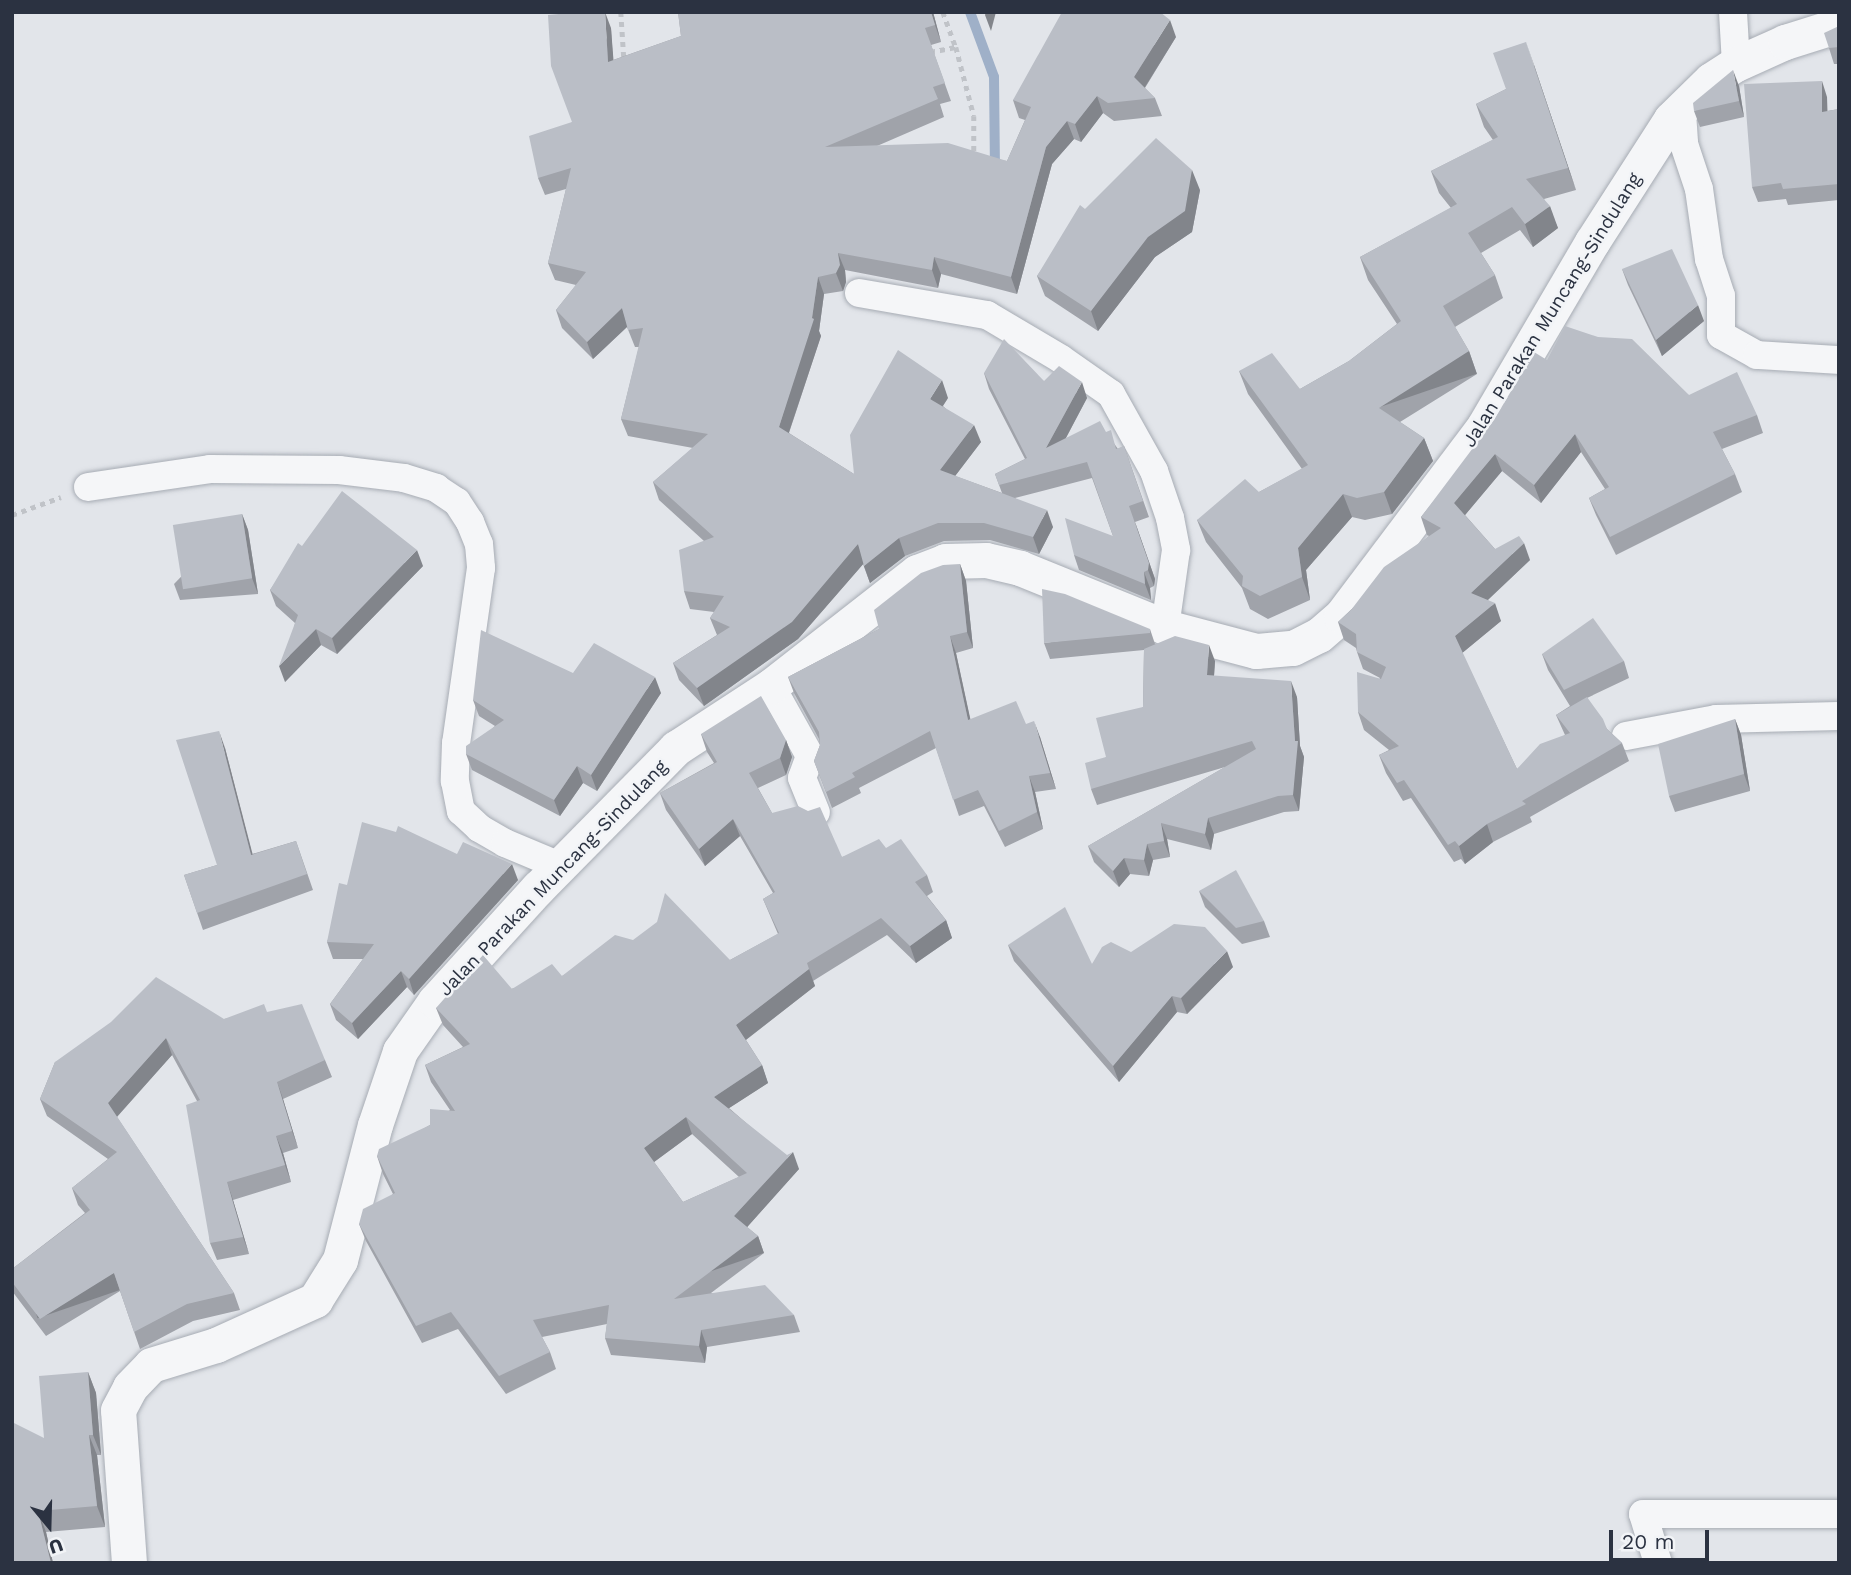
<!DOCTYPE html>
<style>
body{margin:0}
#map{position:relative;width:1851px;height:1575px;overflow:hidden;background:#e2e5ea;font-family:"Work Sans",sans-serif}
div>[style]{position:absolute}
.stream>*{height:10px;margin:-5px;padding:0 5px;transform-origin:5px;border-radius:5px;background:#9fb0c8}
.path>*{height:4.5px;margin-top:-2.25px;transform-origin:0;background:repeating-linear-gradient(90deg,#c0c3c8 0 5px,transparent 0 10px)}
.roads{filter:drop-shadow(0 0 2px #a7acb4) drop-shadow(0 0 2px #a7acb4)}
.minor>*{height:28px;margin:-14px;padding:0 14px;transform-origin:14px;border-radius:14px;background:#f5f6f8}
.tertiary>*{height:35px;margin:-17.5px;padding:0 17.5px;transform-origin:17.5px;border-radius:17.5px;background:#f5f6f8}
.wall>*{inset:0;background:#a0a3aa}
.shaded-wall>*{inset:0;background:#82858b;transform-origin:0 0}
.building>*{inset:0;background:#babec6;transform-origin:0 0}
span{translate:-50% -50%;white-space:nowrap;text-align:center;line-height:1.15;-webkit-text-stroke:5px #f2f4f7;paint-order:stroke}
.street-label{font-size:19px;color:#2b3241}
.frame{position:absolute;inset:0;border:14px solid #2b3241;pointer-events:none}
.north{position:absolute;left:14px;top:1491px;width:70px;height:70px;-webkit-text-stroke:5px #f2f4f7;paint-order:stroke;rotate:161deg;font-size:19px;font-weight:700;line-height:28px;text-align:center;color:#2b3241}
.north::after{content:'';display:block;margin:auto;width:24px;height:32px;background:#2b3241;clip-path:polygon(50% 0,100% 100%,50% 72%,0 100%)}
.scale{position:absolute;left:1609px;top:1530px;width:100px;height:32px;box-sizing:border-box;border:4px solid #2b3241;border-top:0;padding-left:9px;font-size:21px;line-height:24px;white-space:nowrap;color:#2b3241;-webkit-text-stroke:5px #f2f4f7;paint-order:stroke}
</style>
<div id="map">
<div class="stream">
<div style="left:970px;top:12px;width:69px;rotate:69.7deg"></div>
<div style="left:994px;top:77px;width:94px;rotate:89.4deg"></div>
</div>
<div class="path">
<div style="left:621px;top:12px;width:47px;rotate:86.3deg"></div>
<div style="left:943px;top:12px;width:37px;rotate:70deg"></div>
<div style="left:956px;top:47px;width:71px;rotate:75.4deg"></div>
<div style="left:974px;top:116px;width:38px;rotate:90deg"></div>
<div style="left:930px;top:52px;width:26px;rotate:-11deg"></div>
<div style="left:12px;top:515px;width:52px;rotate:-20.2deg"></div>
</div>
<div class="roads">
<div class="minor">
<div style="left:1733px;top:12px;width:52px;rotate:86.7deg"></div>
<div style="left:1693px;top:101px;width:16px;rotate:133deg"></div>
<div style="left:1682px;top:113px;width:31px;rotate:86deg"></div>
<div style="left:1684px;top:144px;width:47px;rotate:71.6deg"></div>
<div style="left:1699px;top:189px;width:71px;rotate:81.9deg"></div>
<div style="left:1709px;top:259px;width:39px;rotate:72deg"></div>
<div style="left:1721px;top:296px;width:39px;rotate:90deg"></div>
<div style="left:1721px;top:335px;width:41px;rotate:29.1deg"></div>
<div style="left:1757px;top:355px;width:82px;rotate:3.5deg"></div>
<div style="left:859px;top:293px;width:130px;rotate:9.8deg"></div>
<div style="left:987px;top:315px;width:86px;rotate:30.7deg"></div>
<div style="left:1061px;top:359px;width:61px;rotate:35deg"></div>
<div style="left:1111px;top:394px;width:88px;rotate:60.8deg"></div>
<div style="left:1154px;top:471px;width:50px;rotate:71.2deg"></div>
<div style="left:1170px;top:518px;width:33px;rotate:79deg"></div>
<div style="left:1176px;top:550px;width:78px;rotate:98.1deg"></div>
<div style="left:88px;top:487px;width:123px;rotate:-8.4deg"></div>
<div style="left:210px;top:469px;width:129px;rotate:0.4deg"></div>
<div style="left:339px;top:470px;width:65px;rotate:7deg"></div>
<div style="left:404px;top:478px;width:34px;rotate:17deg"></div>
<div style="left:436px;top:488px;width:25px;rotate:34deg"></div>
<div style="left:457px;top:502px;width:24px;rotate:57deg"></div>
<div style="left:470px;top:522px;width:24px;rotate:68deg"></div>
<div style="left:479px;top:544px;width:24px;rotate:85deg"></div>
<div style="left:481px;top:568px;width:177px;rotate:98.1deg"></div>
<div style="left:456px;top:743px;width:38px;rotate:92deg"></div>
<div style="left:455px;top:781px;width:31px;rotate:79deg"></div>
<div style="left:461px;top:811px;width:25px;rotate:43deg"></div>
<div style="left:479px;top:828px;width:30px;rotate:30deg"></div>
<div style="left:505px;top:843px;width:62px;rotate:22.8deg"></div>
<div style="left:771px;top:686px;width:80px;rotate:60.9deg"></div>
<div style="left:810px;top:756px;width:23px;rotate:110deg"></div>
<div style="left:802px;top:778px;width:37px;rotate:68deg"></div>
<div style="left:1626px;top:736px;width:92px;rotate:-10.7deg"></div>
<div style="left:1716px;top:719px;width:123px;rotate:-1.4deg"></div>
<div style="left:1658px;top:1563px;width:51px;rotate:-107deg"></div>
<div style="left:1643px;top:1514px;width:196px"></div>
</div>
<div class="tertiary">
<div style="left:129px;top:1563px;width:153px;rotate:-94.1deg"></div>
<div style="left:118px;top:1410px;width:26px;rotate:-62deg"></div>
<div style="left:130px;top:1387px;width:30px;rotate:-46deg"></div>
<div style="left:151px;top:1365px;width:68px;rotate:-17.1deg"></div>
<div style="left:216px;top:1345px;width:109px;rotate:-24.4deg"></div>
<div style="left:315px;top:1300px;width:47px;rotate:-58deg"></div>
<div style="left:340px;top:1260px;width:139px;rotate:-75.5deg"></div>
<div style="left:375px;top:1125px;width:78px;rotate:-71.3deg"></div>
<div style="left:400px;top:1051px;width:61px;rotate:-55deg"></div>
<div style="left:435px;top:1001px;width:153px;rotate:-47.7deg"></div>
<div style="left:538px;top:888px;width:197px;rotate:-45.4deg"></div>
<div style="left:676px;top:748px;width:113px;rotate:-33.1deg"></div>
<div style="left:771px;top:686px;width:185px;rotate:-38deg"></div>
<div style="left:917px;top:572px;width:30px;rotate:-21deg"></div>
<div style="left:945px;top:561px;width:41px;rotate:-1.4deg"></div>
<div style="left:986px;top:560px;width:35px;rotate:13deg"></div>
<div style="left:1020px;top:568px;width:157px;rotate:22.1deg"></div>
<div style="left:1165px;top:627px;width:94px;rotate:14.8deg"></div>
<div style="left:1256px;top:651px;width:37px;rotate:-5deg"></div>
<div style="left:1293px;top:648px;width:29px;rotate:-27deg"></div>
<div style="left:1319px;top:635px;width:29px;rotate:-41deg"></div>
<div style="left:1341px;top:616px;width:238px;rotate:-53deg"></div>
<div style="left:1484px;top:426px;width:213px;rotate:-59.6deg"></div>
<div style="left:1592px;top:242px;width:146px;rotate:-57.3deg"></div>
<div style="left:1671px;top:119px;width:56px;rotate:-44.3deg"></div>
<div style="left:1711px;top:80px;width:30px;rotate:-33deg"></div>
<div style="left:1736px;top:64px;width:54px;rotate:-24.2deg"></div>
<div style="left:1785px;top:42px;width:57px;rotate:-17.5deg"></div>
</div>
</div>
<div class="wall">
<div style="clip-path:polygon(678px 12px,933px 12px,941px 42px,931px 45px,951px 101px,940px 104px,944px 117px,877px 146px,1007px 161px,1025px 120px,1019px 118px,1013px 100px,1176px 37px,1145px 88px,1155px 98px,1162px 116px,1114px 121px,1103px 113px,1081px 142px,1074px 139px,1052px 164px,1017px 294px,941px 274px,938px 288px,845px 270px,846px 282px,843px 291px,824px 294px,819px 331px,821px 336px,789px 433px,854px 474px,948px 398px,943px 406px,981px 442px,955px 476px,1002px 493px,995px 474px,1025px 459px,989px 389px,984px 373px,1044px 381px,1087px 398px,1066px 438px,1106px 432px,1118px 449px,1124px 446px,1149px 517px,1135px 522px,1155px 579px,1154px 586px,1150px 588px,1151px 600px,1079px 570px,1074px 555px,1113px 536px,1092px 478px,1015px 498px,1053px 527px,1039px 554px,990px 540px,944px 541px,905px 556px,870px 583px,863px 564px,798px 639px,704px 706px,679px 680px,673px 663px,717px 635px,710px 618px,714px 612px,690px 609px,684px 591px,704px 541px,659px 500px,653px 482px,693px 448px,628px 436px,621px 419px,639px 347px,635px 347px,627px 327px,593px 359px,562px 328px,556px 310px,576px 285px,555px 280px,548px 263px,566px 189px,545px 195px,538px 178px,572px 122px,611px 28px,613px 60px,681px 36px)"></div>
<div style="clip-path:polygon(1839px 26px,1839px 64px,1834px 64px,1829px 48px)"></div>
<div style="clip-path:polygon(1534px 65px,1576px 190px,1544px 199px,1558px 228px,1533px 247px,1520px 230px,1481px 253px,1495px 275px,1503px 298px,1455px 327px,1469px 351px,1477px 374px,1400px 422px,1424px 438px,1433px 461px,1392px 514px,1365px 520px,1352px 517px,1306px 570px,1310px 600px,1268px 619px,1250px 609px,1242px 588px,1206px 542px,1197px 520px,1259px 492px,1302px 469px,1248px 394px,1239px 371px,1300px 389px,1349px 361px,1397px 324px,1368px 280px,1360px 257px,1451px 208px,1439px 193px,1431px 171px,1493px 140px,1484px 127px,1476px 104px,1506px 89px)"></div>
<div style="clip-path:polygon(1739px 86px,1744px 117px,1700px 127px,1694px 111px)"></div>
<div style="clip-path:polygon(1827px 97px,1827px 111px,1839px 109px,1839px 200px,1788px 205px,1786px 199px,1758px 202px,1752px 187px)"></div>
<div style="clip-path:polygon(1200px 190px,1192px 232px,1155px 257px,1098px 331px,1045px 296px,1037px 276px,1085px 209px)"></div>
<div style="clip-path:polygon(1622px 269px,1704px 321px,1662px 356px,1628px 285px)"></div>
<div style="clip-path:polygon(1547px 360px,1689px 395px,1757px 415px,1763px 433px,1722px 449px,1735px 474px,1742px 492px,1616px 555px,1596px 515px,1589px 498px,1605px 489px,1581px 452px,1541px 503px,1502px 471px,1465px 515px,1495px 549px,1530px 560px,1488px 600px,1501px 621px,1462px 653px,1517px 769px,1565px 735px,1556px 715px,1570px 706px,1548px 670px,1542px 654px,1624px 661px,1629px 678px,1587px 698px,1607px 729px,1622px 743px,1629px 761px,1530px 817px,1532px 822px,1493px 842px,1465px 864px,1461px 859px,1454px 862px,1411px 798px,1403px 801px,1386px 773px,1379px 755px,1389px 750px,1364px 730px,1358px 712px,1380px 678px,1363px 669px,1357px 652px,1356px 648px,1344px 640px,1338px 622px,1429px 536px,1427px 535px,1421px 517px)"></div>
<div style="clip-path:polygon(242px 514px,248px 530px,258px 594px,180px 600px,174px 584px)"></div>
<div style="clip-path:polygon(302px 546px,423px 566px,337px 654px,321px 645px,285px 682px,295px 623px,276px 606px,270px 590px)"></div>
<div style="clip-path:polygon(960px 564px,966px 581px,973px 648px,956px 653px,970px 719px,1026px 724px,1040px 737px,1056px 789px,1035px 792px,1043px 829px,1005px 847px,984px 806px,959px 816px,936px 748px,859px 788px,861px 793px,832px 808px,814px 761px,820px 745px,819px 739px,794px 693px,788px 677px,879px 629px)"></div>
<div style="clip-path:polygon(1150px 629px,1155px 644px,1215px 661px,1214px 676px,1297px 697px,1300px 746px,1304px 757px,1299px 811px,1284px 812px,1214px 834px,1211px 850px,1167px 839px,1170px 857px,1153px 860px,1149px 876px,1130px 874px,1119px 887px,1094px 862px,1088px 846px,1225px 767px,1097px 805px,1091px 789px,1106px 757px,1143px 707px,1144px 650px,1050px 659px,1044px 643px)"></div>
<div style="clip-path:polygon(573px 673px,661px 693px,597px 791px,583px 783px,560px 816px,472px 770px,466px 754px,495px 726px,479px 716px,473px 700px)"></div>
<div style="clip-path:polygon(1735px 719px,1741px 735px,1750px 791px,1675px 812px,1669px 796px)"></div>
<div style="clip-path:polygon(evenodd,701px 734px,786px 740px,792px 757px,786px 775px,758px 788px,772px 813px,842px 857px,886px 848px,927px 875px,933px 892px,927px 896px,946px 920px,952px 938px,916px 963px,887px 935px,813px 981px,815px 986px,746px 1040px,762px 1065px,768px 1083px,729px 1108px,799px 1169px,747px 1227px,758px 1236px,764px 1253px,711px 1293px,794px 1315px,800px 1332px,707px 1347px,705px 1363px,611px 1355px,605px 1338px,607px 1324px,542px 1337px,550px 1352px,556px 1369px,506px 1394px,458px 1329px,422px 1343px,366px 1241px,359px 1224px,393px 1194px,383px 1174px,377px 1156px,430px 1125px,450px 1110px,431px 1082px,425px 1065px,463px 1047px,443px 1025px,436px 1008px,562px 976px,633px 940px,730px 960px,778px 934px,763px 899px,773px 893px,740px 836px,705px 866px,666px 810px,660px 793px,714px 763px,707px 752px,701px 734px,692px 1134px,739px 1177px,683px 1202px,654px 1162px,692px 1134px)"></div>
<div style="clip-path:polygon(225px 748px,252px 854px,296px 841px,313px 890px,203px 930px,184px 875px,217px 865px)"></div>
<div style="clip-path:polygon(457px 854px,518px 880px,414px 995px,407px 987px,358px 1039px,336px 1020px,330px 1004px,363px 959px,333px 959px,327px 942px,347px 885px)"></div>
<div style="clip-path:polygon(1199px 891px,1264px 921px,1270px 937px,1242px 944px,1205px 907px)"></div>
<div style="clip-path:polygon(1008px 945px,1092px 964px,1131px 952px,1233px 967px,1187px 1014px,1177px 1012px,1119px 1082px,1014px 961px)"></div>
<div style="clip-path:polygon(267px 1012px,325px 1060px,332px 1077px,283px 1099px,298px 1148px,283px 1153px,291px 1182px,233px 1200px,249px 1254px,217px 1260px,210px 1243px,197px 1101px,172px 1055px,117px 1117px,234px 1293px,240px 1310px,193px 1321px,140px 1349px,120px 1291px,46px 1336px,12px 1291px,12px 1269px,85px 1213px,78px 1205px,72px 1188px,108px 1159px,47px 1116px,40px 1099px,55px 1062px,224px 1019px)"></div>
<div style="clip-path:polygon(88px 1372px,96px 1393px,101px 1455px,97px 1455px,105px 1527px,46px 1532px,53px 1563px,12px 1563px,44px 1438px)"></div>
</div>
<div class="shaded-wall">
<div style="clip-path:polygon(605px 12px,611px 28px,615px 80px,608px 62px)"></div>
<div style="clip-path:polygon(931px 12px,933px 12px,941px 42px,935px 25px)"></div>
<div style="clip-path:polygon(986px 12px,996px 12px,991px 31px,985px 15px)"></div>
<div style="clip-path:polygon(1170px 20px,1176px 37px,1140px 95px,1134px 77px)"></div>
<div style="clip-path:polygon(1526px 42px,1534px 65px,1576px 190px,1568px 168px)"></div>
<div style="clip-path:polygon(1733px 70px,1739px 86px,1744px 117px,1739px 101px)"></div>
<div style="clip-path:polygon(1822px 81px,1827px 97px,1828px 127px,1822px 112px)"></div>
<div style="clip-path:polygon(1097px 96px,1103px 113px,1081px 142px,1075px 124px)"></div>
<div style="clip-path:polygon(1067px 121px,1074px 139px,1052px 164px,1017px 294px,1011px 277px,1046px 147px)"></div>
<div style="clip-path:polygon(1192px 170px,1200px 190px,1192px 232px,1155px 257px,1098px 331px,1091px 311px)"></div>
<div style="clip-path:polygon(1550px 206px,1558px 228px,1533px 247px,1525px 224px)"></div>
<div style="clip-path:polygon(838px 253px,845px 270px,846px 282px,843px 291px,836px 273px)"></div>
<div style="clip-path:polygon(934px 257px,941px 274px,938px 288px,932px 270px)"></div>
<div style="clip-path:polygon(818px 277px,824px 294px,819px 331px,821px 336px,785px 444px,779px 427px,812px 318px)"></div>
<div style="clip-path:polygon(1698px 305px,1704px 321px,1662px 356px,1656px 340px)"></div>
<div style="clip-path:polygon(622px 308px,628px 326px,593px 359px,587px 342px)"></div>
<div style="left:1469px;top:351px;width:24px;height:107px;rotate:71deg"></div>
<div style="clip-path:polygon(942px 380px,948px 398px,936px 416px,930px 399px)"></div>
<div style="clip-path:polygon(1082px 382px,1087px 398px,1052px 464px,1046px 448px)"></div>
<div style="clip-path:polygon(974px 425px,981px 442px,946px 488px,940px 470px)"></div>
<div style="clip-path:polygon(1575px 434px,1581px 452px,1541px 503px,1534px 485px)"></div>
<div style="clip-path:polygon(1424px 438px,1433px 461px,1392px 514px,1384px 492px)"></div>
<div style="clip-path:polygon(1495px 454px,1502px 471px,1460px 521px,1454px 503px)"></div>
<div style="clip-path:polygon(1343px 494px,1352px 517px,1306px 570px,1310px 600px,1302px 577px,1298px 548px)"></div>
<div style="clip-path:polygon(1047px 510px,1053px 527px,1039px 554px,1033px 537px)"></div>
<div style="clip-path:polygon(242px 514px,248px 530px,258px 594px,252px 578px)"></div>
<div style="clip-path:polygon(1135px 522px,1155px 579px,1154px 586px,1148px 570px)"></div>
<div style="clip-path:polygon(899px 538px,905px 556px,870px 583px,864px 566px)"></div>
<div style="clip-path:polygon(1524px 543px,1530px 560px,1477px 610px,1471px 593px)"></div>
<div style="clip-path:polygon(858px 544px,865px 562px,798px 639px,704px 706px,697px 688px)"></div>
<div style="clip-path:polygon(417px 550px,423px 566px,337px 654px,332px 638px)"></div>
<div style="clip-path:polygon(960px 564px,966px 581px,973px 648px,967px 632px)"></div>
<div style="clip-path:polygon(1144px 572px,1150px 588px,1151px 600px,1145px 584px)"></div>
<div style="clip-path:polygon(1495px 603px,1501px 621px,1461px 654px,1455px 636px)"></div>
<div style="clip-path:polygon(316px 629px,321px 645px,285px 682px,279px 666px)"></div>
<div style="clip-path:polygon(950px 636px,956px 653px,974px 736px,968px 720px)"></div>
<div style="clip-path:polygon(1209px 645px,1215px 661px,1213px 691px,1207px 675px)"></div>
<div style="clip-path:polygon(655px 677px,661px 693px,597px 791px,591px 775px)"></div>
<div style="clip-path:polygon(1291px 681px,1297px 697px,1300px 746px,1304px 757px,1299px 811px,1293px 795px,1295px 741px)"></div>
<div style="clip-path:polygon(1735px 719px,1741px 735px,1750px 791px,1744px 774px)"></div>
<div style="clip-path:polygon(1034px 721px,1040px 737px,1056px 789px,1050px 773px)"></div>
<div style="clip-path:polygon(219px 731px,225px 748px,257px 871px,251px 855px)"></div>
<div style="clip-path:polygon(786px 740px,792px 757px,786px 775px,780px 758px)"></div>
<div style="clip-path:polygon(577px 766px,583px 783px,560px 816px,554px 800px)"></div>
<div style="clip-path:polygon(1029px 776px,1035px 792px,1043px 829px,1037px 812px)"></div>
<div style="clip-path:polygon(1208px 818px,1214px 834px,1211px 850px,1205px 834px)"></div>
<div style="clip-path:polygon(733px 819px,740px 836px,705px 866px,699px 849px)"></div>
<div style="clip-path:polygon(1161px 823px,1167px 839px,1170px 857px,1164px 841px)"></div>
<div style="clip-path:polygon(1487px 824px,1493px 842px,1465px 864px,1459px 846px)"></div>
<div style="clip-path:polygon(1147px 844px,1153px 860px,1149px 876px,1144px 860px)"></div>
<div style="clip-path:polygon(1124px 858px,1130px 874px,1119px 887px,1113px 871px)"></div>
<div style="clip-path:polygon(512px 864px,518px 880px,414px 995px,409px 979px)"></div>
<div style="clip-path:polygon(946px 920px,952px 938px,916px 963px,910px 946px)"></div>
<div style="clip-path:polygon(1227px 951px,1233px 967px,1187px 1014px,1181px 998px)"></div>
<div style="clip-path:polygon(809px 969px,815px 986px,743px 1042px,736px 1025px)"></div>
<div style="clip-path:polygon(401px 971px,407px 987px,358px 1039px,352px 1023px)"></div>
<div style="clip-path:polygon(1172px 996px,1177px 1012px,1119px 1082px,1113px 1066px)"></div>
<div style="clip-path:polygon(166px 1038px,172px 1055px,114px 1120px,108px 1103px)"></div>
<div style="clip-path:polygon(762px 1065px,768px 1083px,720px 1114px,714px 1097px)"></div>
<div style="clip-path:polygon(277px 1082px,283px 1099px,298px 1148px,292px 1131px)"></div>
<div style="clip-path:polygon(686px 1117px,692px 1134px,650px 1165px,644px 1148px)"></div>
<div style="clip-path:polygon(276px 1136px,283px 1153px,291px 1182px,285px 1165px)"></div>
<div style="clip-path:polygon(793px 1152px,799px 1169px,741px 1234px,734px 1216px)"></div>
<div style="clip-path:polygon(227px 1182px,233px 1200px,249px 1254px,243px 1237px)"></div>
<div style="left:758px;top:1236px;width:18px;height:105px;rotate:71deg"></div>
<div style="left:114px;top:1273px;width:18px;height:87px;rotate:71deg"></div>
<div style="clip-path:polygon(701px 1330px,707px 1347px,705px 1363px,699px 1346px)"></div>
<div style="clip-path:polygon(88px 1372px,96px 1393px,101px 1455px,93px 1435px)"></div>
<div style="clip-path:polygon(89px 1435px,97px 1455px,105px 1527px,97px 1506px)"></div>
<div style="clip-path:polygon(38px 1511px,46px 1532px,53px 1563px,51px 1563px)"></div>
</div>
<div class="building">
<div style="clip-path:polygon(580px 12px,605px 12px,608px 62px,681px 36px,678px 12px,931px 12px,935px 25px,925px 28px,945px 83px,933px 87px,938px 99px,825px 147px,948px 143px,1007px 161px,1031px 107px,1013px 100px,1062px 12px,1160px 12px,1170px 20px,1134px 77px,1155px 98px,1108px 103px,1097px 96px,1075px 124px,1067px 121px,1046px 147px,1011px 277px,934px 257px,932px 270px,838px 253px,840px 265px,836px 273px,818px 277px,812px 318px,814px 319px,779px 427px,854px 474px,850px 435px,898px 350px,942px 380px,930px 399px,974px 425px,940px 470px,1047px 510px,1033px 537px,984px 523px,938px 523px,899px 538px,864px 566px,858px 544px,792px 622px,697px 688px,673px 663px,730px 627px,710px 618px,724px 596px,684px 591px,679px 550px,714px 537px,653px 482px,708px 434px,621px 419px,643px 328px,628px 330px,622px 308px,587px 342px,556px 310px,586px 272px,548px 263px,571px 168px,538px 178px,529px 136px,572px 122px,551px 66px,548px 15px)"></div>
<div style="clip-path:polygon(1839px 26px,1839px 47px,1829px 48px,1824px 33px)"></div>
<div style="clip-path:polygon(1526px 42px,1568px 168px,1526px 179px,1550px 206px,1525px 224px,1512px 207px,1468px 233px,1495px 275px,1443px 306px,1469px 351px,1379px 408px,1424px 438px,1384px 492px,1357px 498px,1343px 494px,1298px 548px,1302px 577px,1260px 596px,1242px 586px,1243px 576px,1197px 520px,1245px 479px,1259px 492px,1308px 465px,1239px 371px,1272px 353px,1300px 389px,1349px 361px,1401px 321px,1360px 257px,1457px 204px,1431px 171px,1498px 137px,1476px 104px,1506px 89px,1493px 53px)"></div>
<div style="clip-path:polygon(1733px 70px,1739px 101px,1694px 111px,1693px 103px)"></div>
<div style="clip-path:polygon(1822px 81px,1822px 112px,1839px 109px,1839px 184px,1783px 189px,1781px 183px,1752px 187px,1744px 84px)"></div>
<div style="clip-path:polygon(1156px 138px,1192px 170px,1185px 211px,1148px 237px,1091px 311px,1037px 276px,1080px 205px,1085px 209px)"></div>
<div style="clip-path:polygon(1672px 249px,1698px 305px,1656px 340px,1622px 269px)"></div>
<div style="clip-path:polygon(1565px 326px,1598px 337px,1632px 339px,1689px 395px,1737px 372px,1757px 415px,1713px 432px,1735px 474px,1610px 537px,1589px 498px,1609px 487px,1575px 434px,1534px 485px,1495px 454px,1454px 503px,1495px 549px,1519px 536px,1524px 543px,1471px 593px,1495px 603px,1455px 636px,1517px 769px,1540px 744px,1570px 733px,1556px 715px,1587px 697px,1603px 719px,1607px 729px,1622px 743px,1522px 801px,1526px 804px,1487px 824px,1459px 846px,1455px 841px,1448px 845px,1404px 780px,1397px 783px,1379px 755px,1399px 746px,1358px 712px,1357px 672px,1381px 679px,1386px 667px,1357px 652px,1356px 634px,1338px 622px,1351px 610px,1384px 567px,1441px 528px,1421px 517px,1494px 420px,1534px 352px,1547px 360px)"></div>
<div style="clip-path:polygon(1004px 339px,1044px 381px,1059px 366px,1082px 382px,1046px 448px,1100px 421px,1106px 432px,1111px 430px,1116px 449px,1124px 446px,1143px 501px,1129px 506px,1149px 563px,1148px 570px,1144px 572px,1145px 584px,1074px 555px,1065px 518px,1113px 536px,1087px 462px,999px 485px,995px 474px,1027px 458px,984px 373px)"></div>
<div style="clip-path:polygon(342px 491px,417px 550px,332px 638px,316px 629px,279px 666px,298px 615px,270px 590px,298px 543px,302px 546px)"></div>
<div style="left:242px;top:514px;width:65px;height:70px;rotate:81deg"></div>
<div style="clip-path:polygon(960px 564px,967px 632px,950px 636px,968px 720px,1016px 701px,1026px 724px,1034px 721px,1050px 773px,1029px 776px,1037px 812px,999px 831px,978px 790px,953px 800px,930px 731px,852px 773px,855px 777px,826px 792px,814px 761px,820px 745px,819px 732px,788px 677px,879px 629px,874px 610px,921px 573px,943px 565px)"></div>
<div style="clip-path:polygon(1042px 589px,1065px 594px,1150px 629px,1150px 633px,1044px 643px)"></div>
<div style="clip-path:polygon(1593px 618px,1624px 661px,1564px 690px,1542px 654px)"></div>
<div style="clip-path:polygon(481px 630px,573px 673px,594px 643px,655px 677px,591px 775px,577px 766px,554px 800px,466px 754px,466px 746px,504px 720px,473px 700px)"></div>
<div style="clip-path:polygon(1175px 636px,1209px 645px,1207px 675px,1291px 681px,1295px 741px,1298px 741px,1293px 795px,1278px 796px,1208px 818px,1205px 834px,1161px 823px,1164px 841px,1147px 844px,1144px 860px,1124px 858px,1113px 871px,1088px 846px,1256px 749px,1252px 741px,1091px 789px,1085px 763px,1106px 757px,1096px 718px,1143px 707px,1144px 649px)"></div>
<div style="clip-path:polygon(evenodd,761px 696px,786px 740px,780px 758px,749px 773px,772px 813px,798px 806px,808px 811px,820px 807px,842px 857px,879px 839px,886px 848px,901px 839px,927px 875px,915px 882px,946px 920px,910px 946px,881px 918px,807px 963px,809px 969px,736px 1025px,762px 1065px,714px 1097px,787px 1155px,793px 1152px,734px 1216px,758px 1236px,674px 1299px,765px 1285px,794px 1315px,701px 1330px,699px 1346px,605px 1338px,609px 1305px,533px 1320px,550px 1352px,499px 1376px,451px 1312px,416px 1326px,359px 1224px,363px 1209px,395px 1193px,377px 1156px,379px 1149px,430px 1125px,430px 1109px,455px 1111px,425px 1065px,470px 1044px,436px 1008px,483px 955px,512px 989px,552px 964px,562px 976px,615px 935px,633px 940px,657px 922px,665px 893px,730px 960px,779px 933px,763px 899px,775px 892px,733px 819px,699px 849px,660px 793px,717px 762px,701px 734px,761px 696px,686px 1117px,747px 1173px,683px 1202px,644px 1148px,686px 1117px)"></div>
<div style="clip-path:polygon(1735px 719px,1744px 774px,1669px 796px,1658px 744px)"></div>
<div style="clip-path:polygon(219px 731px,251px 855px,296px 841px,307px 874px,197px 913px,184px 875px,217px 865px,176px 740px)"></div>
<div style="clip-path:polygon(362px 822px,396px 832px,398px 826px,457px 854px,463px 842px,512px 864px,409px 979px,401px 971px,352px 1023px,330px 1004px,374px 944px,327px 942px,339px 883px,347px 885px)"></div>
<div style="clip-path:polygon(1236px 870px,1264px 921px,1236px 928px,1199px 891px)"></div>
<div style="clip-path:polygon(1065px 907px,1092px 964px,1102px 947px,1111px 942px,1131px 952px,1174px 924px,1205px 927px,1227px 951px,1181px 998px,1172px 996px,1113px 1066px,1008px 945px)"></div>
<div style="clip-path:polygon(156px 977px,224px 1019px,264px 1004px,267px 1012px,302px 1004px,325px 1060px,277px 1082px,292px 1131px,276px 1136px,285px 1165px,227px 1182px,243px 1237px,210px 1243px,186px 1105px,200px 1100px,166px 1038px,108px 1103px,234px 1293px,187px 1304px,134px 1332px,114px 1273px,40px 1319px,12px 1282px,12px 1269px,90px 1210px,72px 1188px,117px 1152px,40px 1099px,55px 1062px,111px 1022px)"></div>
<div style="clip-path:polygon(88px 1372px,93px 1435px,89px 1435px,97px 1506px,38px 1511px,51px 1563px,12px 1563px,12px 1422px,44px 1438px,39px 1376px)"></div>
</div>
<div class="street-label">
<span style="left:1552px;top:310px;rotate:-58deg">Jalan Parakan Muncang-Sindulang</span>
<span style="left:553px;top:878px;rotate:-46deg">Jalan Parakan Muncang-Sindulang</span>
</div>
<div class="frame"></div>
<div class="north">U</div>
<div class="scale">20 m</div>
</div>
